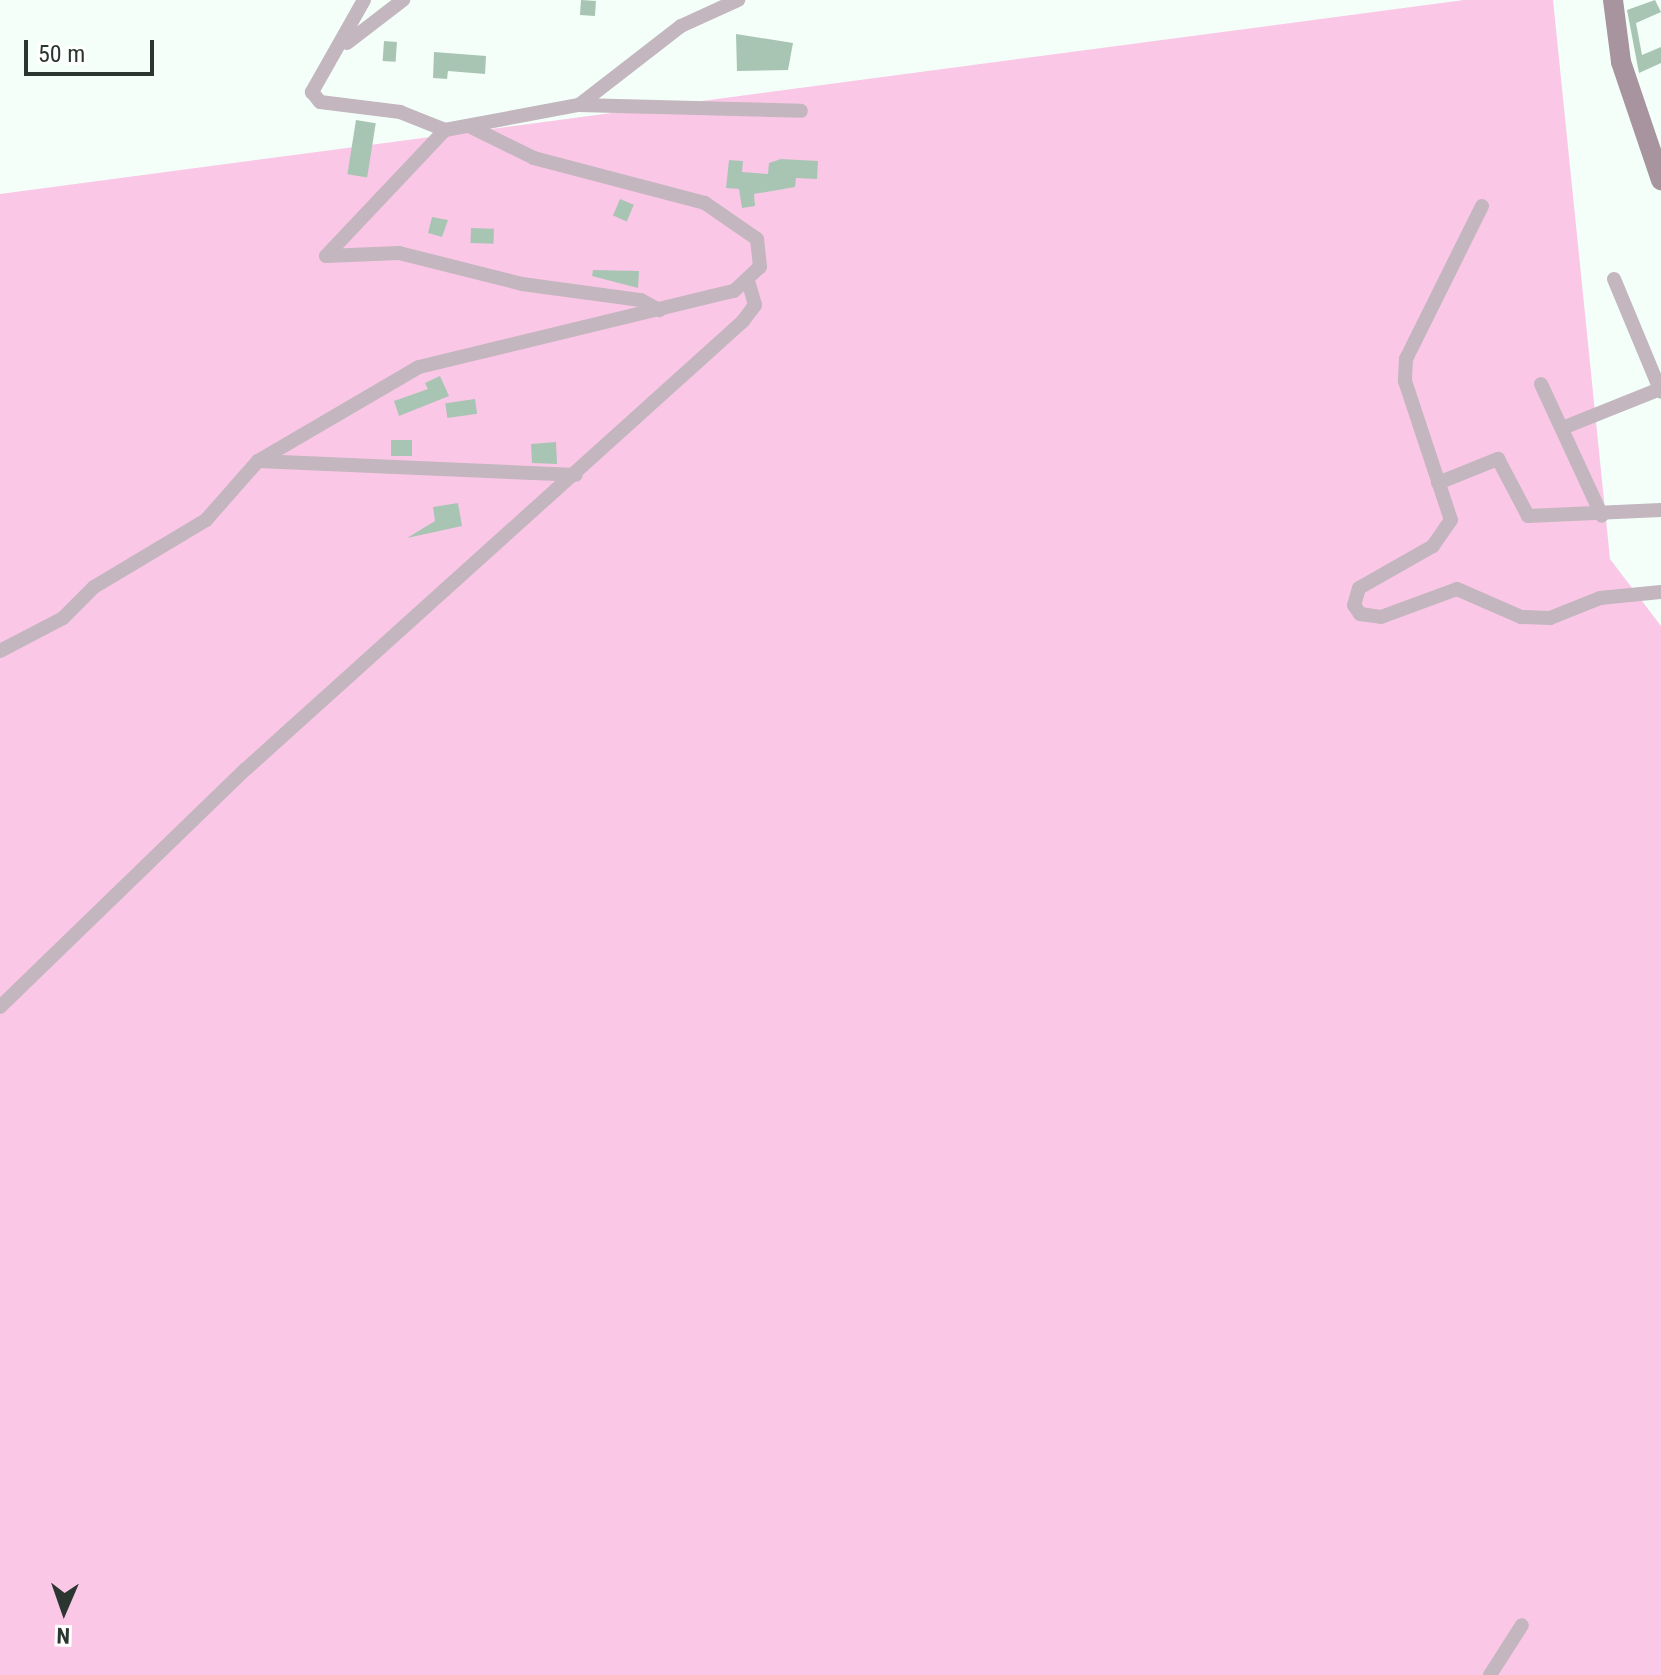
<!DOCTYPE html>
<style>
body{margin:0}
#map{position:relative;width:1661px;height:1675px;overflow:hidden;background:#f3fff8;font-family:"Roboto Condensed",sans-serif}
div>[style]{position:absolute}
.green>*{inset:0;background:#fbc7e7}
.building>*{inset:0;background:#a8c5b4;transform-origin:0 0}
.minor>*{height:14px;margin:-7px;padding:0 7px;transform-origin:7px;border-radius:7px;background:#c3b6be}
.secondary>*{height:20px;margin:-10px;padding:0 10px;transform-origin:10px;border-radius:10px;background:#a7949f}
span{translate:-50% -50%;white-space:nowrap;text-align:center;line-height:1.15;-webkit-text-stroke:7px #fff;paint-order:stroke}
.north{position:absolute;left:24px;top:1571px;width:80px;height:80px;-webkit-text-stroke:6px #fff;paint-order:stroke;rotate:182deg;font-size:22px;font-weight:700;line-height:32px;text-align:center;color:#2a362f}
.north::after{content:'';display:block;margin:auto;width:28px;height:36px;background:#2a362f;clip-path:polygon(50% 0,100% 100%,50% 72%,0 100%)}
.scale{position:absolute;left:24px;top:40px;width:130px;height:36px;box-sizing:border-box;border:4px solid #2a362f;border-top:0;padding-left:10px;font-size:24px;line-height:28px;white-space:nowrap;color:#2a362f;-webkit-text-stroke:6px #fff;paint-order:stroke}
</style>
<div id="map">
<div class="green">
<div style="clip-path:polygon(1464px 0,1553px 0,1610px 559px,1661px 626px,1661px 1675px,0 1675px,0 194px)"></div>
</div>
<div class="building">
<div style="left:581px;top:0;width:15px;height:15px;rotate:4deg"></div>
<div style="clip-path:polygon(1655px 0,1661px 12px,1636px 23px,1642px 55px,1661px 47px,1661px 63px,1639px 73px,1627px 10px)"></div>
<div style="clip-path:polygon(736px 34px,793px 43px,788px 70px,737px 71px)"></div>
<div style="left:384px;top:41px;width:13px;height:20px;rotate:4deg"></div>
<div style="clip-path:polygon(434px 52px,486px 56px,485px 74px,448px 71px,447px 79px,433px 78px)"></div>
<div style="left:356px;top:120px;width:20px;height:55px;rotate:9deg"></div>
<div style="clip-path:polygon(781px 159px,818px 161px,817px 179px,796px 178px,795px 187px,754px 194px,755px 206px,742px 208px,739px 189px,726px 188px,729px 160px,743px 161px,742px 172px,768px 174px,769px 163px)"></div>
<div style="left:620px;top:199px;width:15px;height:18px;rotate:23deg"></div>
<div style="clip-path:polygon(432px 217px,448px 220px,442px 237px,428px 233px)"></div>
<div style="left:471px;top:228px;width:23px;height:15px;rotate:2deg"></div>
<div style="clip-path:polygon(593px 270px,639px 271px,638px 288px,592px 276px)"></div>
<div style="clip-path:polygon(440px 376px,449px 396px,399px 416px,394px 401px,428px 389px,425px 383px)"></div>
<div style="left:475px;top:399px;width:15px;height:30px;rotate:82deg"></div>
<div style="left:391px;top:440px;width:21px;height:16px"></div>
<div style="clip-path:polygon(556px 442px,557px 464px,532px 463px,531px 444px)"></div>
<div style="clip-path:polygon(458px 503px,462px 526px,407px 538px,435px 521px,433px 507px)"></div>
</div>
<div class="minor">
<div style="left:364px;top:0;width:106px;rotate:119.5deg"></div>
<div style="left:312px;top:92px;width:13px;rotate:51deg"></div>
<div style="left:320px;top:102px;width:81px;rotate:7.1deg"></div>
<div style="left:400px;top:112px;width:48px;rotate:21.8deg"></div>
<div style="left:445px;top:130px;width:173px;rotate:133.4deg"></div>
<div style="left:326px;top:256px;width:73px;rotate:-2.4deg"></div>
<div style="left:399px;top:253px;width:127px;rotate:14.1deg"></div>
<div style="left:522px;top:284px;width:120px;rotate:7.7deg"></div>
<div style="left:641px;top:300px;width:21px;rotate:29deg"></div>
<div style="left:347px;top:43px;width:71px;rotate:-37.5deg"></div>
<div style="left:579px;top:105px;width:222px;rotate:1.5deg"></div>
<div style="left:445px;top:130px;width:136px;rotate:-10.6deg"></div>
<div style="left:579px;top:105px;width:129px;rotate:-37.8deg"></div>
<div style="left:681px;top:26px;width:63px;rotate:-24.5deg"></div>
<div style="left:1482px;top:206px;width:171px;rotate:116.4deg"></div>
<div style="left:1406px;top:359px;width:22px;rotate:93deg"></div>
<div style="left:1405px;top:381px;width:146px;rotate:71.7deg"></div>
<div style="left:1451px;top:520px;width:32px;rotate:125deg"></div>
<div style="left:1433px;top:546px;width:85px;rotate:150.4deg"></div>
<div style="left:1359px;top:588px;width:18px;rotate:106deg"></div>
<div style="left:1354px;top:605px;width:11px;rotate:56deg"></div>
<div style="left:1360px;top:614px;width:21px;rotate:8deg"></div>
<div style="left:1381px;top:617px;width:81px;rotate:-20.2deg"></div>
<div style="left:1457px;top:589px;width:70px;rotate:23.6deg"></div>
<div style="left:1521px;top:617px;width:29px;rotate:2deg"></div>
<div style="left:1550px;top:618px;width:54px;rotate:-21.8deg"></div>
<div style="left:1600px;top:598px;width:61px;rotate:-5.6deg"></div>
<div style="left:1614px;top:279px;width:122px;rotate:67.4deg"></div>
<div style="left:1541px;top:384px;width:145px;rotate:65.2deg"></div>
<div style="left:1565px;top:427px;width:102px;rotate:-21.8deg"></div>
<div style="left:258px;top:461px;width:318px;rotate:2.5deg"></div>
<div style="left:1438px;top:483px;width:65px;rotate:-21.8deg"></div>
<div style="left:1498px;top:459px;width:64px;rotate:62.2deg"></div>
<div style="left:1528px;top:516px;width:133px;rotate:-2.6deg"></div>
<div style="left:0;top:651px;width:71px;rotate:-27.6deg"></div>
<div style="left:63px;top:618px;width:44px;rotate:-45deg"></div>
<div style="left:94px;top:587px;width:131px;rotate:-30.9deg"></div>
<div style="left:206px;top:520px;width:79px;rotate:-48.6deg"></div>
<div style="left:258px;top:461px;width:186px;rotate:-30.3deg"></div>
<div style="left:419px;top:367px;width:324px;rotate:-13.6deg"></div>
<div style="left:734px;top:291px;width:35px;rotate:-43deg"></div>
<div style="left:760px;top:267px;width:28px;rotate:-96deg"></div>
<div style="left:757px;top:239px;width:63px;rotate:-145.3deg"></div>
<div style="left:705px;top:203px;width:177px;rotate:-165.3deg"></div>
<div style="left:534px;top:158px;width:72px;rotate:-153.8deg"></div>
<div style="left:0;top:1007px;width:342px;rotate:-44.1deg"></div>
<div style="left:246px;top:769px;width:669px;rotate:-42.03deg"></div>
<div style="left:743px;top:321px;width:20px;rotate:-53deg"></div>
<div style="left:755px;top:305px;width:22px;rotate:-106deg"></div>
<div style="left:1490px;top:1675px;width:59px;rotate:-57.4deg"></div>
</div>
<div class="secondary">
<div style="left:1613px;top:0;width:63px;rotate:82.6deg"></div>
<div style="left:1621px;top:62px;width:125px;rotate:71.3deg"></div>
</div>
<div class="north">N</div>
<div class="scale">50 m</div>
</div>
